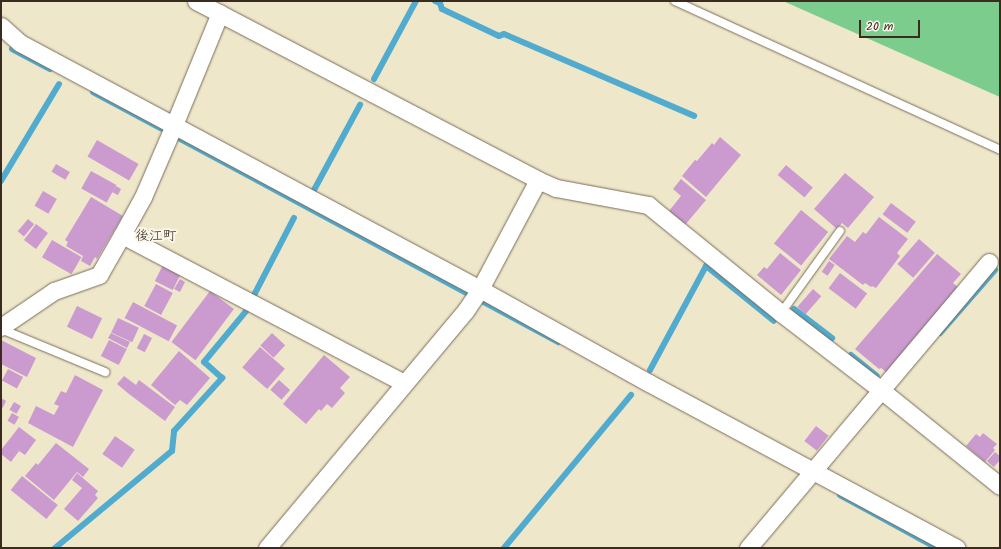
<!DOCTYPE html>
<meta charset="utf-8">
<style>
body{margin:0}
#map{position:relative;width:1001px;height:549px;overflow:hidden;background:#eee7ca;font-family:Kalam,"Klee One",sans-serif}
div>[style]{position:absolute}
.green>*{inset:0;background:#7bcc8d}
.stream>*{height:6px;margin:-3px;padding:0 3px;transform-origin:3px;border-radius:3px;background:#51abcf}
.building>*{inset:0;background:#cb9bd0;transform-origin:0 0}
.roads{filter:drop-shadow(0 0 1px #7a6c5a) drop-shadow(0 0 1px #7a6c5a)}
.lane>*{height:8px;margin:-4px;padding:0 4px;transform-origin:4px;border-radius:4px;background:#fff}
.street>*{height:17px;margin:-8.5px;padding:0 8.5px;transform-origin:8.5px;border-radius:8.5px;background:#fff}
span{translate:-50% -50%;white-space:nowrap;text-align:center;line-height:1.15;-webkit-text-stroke:4px #fbf7ec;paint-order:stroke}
.quarter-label{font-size:14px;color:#3b2a1e}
.frame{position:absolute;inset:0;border:2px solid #3b2a1e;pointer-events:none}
.scale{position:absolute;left:859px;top:20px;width:61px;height:18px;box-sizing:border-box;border:2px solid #3b2a1e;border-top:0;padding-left:5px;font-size:12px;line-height:14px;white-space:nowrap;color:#3b2a1e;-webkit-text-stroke:3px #fbf7ec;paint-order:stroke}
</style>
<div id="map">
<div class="green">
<div style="clip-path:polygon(783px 1px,1000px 1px,1000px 97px)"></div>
</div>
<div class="stream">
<div style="left:435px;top:1px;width:5px;rotate:22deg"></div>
<div style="left:440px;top:3px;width:6px;rotate:72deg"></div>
<div style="left:442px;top:9px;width:63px;rotate:25.3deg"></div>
<div style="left:499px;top:36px;width:5px;rotate:-22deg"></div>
<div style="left:504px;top:34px;width:207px;rotate:23.3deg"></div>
<div style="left:12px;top:49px;width:43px;rotate:27.8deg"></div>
<div style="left:374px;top:79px;width:89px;rotate:-61.7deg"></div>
<div style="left:93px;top:92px;width:78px;rotate:28.2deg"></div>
<div style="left:173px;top:135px;width:335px;rotate:28.3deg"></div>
<div style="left:1px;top:181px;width:113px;rotate:-59.1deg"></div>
<div style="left:314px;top:190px;width:97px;rotate:-61.6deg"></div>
<div style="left:253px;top:297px;width:89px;rotate:-62.6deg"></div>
<div style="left:480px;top:300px;width:89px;rotate:28.3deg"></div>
<div style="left:794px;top:309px;width:48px;rotate:37.3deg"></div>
<div style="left:940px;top:333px;width:84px;rotate:-48.9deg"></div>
<div style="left:851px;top:355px;width:33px;rotate:39deg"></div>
<div style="left:650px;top:370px;width:118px;rotate:-61.7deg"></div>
<div style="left:706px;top:266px;width:87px;rotate:39deg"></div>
<div style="left:840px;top:495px;width:111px;rotate:28.7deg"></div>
<div style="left:55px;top:548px;width:152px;rotate:-39.7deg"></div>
<div style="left:172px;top:451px;width:20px;rotate:-84deg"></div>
<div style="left:174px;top:431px;width:72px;rotate:-47.8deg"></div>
<div style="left:222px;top:378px;width:24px;rotate:-138deg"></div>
<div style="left:204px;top:362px;width:67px;rotate:-50.4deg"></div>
<div style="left:504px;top:548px;width:199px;rotate:-50.3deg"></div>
</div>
<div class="building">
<div style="clip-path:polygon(720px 137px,741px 155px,706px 197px,682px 176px,695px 160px,697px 161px,712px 143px,714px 145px)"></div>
<div style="left:97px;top:140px;width:48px;height:19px;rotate:30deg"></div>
<div style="left:56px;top:164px;width:16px;height:9px;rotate:30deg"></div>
<div style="left:786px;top:165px;width:35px;height:13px;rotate:40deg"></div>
<div style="left:91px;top:171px;width:29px;height:20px;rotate:29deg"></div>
<div style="clip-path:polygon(845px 173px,874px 197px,848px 228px,842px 223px,837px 229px,814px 209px)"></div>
<div style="clip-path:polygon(681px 179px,706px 200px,685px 225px,669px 211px,681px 196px,673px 189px)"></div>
<div style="clip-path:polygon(116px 186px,121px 189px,118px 195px,112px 192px)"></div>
<div style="left:43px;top:191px;width:16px;height:17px;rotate:30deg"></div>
<div style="clip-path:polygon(91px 197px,123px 216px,97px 259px,95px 257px,90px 266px,81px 261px,83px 256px,66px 246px,68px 242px,65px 240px)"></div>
<div style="left:891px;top:203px;width:31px;height:14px;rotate:37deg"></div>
<div style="left:801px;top:210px;width:35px;height:43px;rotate:39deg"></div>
<div style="clip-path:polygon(879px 217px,908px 239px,897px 253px,900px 256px,876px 288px,872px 286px,871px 287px,865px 283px,863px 285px,829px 259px,847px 236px,855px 242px,863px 232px,866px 234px)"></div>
<div style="left:28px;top:219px;width:8px;height:16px;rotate:40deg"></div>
<div style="left:36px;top:224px;width:15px;height:20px;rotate:37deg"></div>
<div style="left:919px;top:239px;width:21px;height:33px;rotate:41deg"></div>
<div style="left:52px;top:240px;width:34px;height:20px;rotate:30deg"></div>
<div style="clip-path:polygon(780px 253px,801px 270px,781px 295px,757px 275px,764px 267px,767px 269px)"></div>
<div style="clip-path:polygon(937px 254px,961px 274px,953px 283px,958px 287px,886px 372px,881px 368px,879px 369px,855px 349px)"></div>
<div style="left:829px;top:261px;width:7px;height:13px;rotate:34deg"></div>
<div style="left:163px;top:265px;width:20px;height:18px;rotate:27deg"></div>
<div style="left:840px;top:273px;width:34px;height:19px;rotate:37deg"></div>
<div style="clip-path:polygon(180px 279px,185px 282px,180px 292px,174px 289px)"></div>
<div style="left:156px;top:284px;width:19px;height:25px;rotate:28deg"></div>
<div style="left:813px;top:289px;width:11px;height:24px;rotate:41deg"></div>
<div style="left:210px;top:291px;width:30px;height:64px;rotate:37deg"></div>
<div style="left:133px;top:302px;width:50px;height:18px;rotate:28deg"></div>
<div style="left:77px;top:306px;width:28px;height:23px;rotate:26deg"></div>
<div style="left:118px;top:318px;width:23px;height:16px;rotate:25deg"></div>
<div style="clip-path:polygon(111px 333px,130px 342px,127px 348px,108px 338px)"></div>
<div style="left:272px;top:333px;width:18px;height:17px;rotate:43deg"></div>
<div style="left:144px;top:334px;width:9px;height:16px;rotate:27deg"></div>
<div style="clip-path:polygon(1px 340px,36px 358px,27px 377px,1px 364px)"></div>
<div style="left:109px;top:340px;width:20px;height:18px;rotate:27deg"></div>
<div style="left:260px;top:347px;width:33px;height:27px;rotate:41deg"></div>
<div style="clip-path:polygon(179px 351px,210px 378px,187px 405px,180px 400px,175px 405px,151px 385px)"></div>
<div style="clip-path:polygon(324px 355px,350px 377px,340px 388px,345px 393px,332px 408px,327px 404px,321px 411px,319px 409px,306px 424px,283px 404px)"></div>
<div style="left:8px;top:369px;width:17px;height:13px;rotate:28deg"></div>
<div style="clip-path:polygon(75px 375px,103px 390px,73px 447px,28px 423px,36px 406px,54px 415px,59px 406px,54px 404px,61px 391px,66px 393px)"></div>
<div style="clip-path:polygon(124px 376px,136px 385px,139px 380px,175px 407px,165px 421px,129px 394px,135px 387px,129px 394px,117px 384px)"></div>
<div style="left:279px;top:380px;width:15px;height:13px;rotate:42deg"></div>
<div style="clip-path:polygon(1px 398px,6px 401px,1px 411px)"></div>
<div style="left:14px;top:402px;width:8px;height:9px;rotate:30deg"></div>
<div style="left:12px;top:413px;width:8px;height:9px;rotate:30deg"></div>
<div style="left:816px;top:426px;width:16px;height:19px;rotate:38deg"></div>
<div style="clip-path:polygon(19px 427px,36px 440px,25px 455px,19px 451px,11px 462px,1px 454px,1px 450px)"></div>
<div style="clip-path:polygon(983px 433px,997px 444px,993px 448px,995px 450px,985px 462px,966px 446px,976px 434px,980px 437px)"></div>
<div style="left:115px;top:436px;width:24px;height:22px;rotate:35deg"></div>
<div style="clip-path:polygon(56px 443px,89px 469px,83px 477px,77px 472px,54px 500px,25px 476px,36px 463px,38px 465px)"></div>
<div style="clip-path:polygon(995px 452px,1000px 456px,1000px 460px,994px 467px,987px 461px)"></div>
<div style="clip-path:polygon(77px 473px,98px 491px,95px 495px,98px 498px,78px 521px,64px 509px,82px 488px,72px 480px)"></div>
<div style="left:22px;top:476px;width:46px;height:18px;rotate:39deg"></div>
</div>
<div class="roads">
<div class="lane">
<div style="left:675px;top:1px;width:358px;rotate:24.6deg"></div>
<div style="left:781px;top:313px;width:101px;rotate:-54.3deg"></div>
<div style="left:1px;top:329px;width:113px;rotate:22.5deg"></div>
</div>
<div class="street">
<div style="left:196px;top:1px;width:386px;rotate:27.6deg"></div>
<div style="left:538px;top:180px;width:20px;rotate:24deg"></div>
<div style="left:556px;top:188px;width:94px;rotate:10.5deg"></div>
<div style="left:648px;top:205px;width:171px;rotate:39.1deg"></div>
<div style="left:781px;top:313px;width:126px;rotate:37.6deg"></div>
<div style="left:881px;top:390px;width:153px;rotate:38.9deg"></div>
<div style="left:1px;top:26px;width:25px;rotate:42deg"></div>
<div style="left:20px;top:43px;width:522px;rotate:28.14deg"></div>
<div style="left:480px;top:289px;width:193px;rotate:29.1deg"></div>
<div style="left:649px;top:383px;width:349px;rotate:28.2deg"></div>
<div style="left:122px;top:235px;width:43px;rotate:-61.1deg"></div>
<div style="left:143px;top:197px;width:78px;rotate:-66.7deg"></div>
<div style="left:174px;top:125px;width:121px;rotate:-67.7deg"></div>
<div style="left:1px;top:327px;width:64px;rotate:-34.2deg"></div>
<div style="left:54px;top:291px;width:48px;rotate:-19.6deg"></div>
<div style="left:99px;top:275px;width:46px;rotate:-60.1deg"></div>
<div style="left:122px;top:235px;width:318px;rotate:27.7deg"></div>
<div style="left:267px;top:548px;width:310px;rotate:-50.1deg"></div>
<div style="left:466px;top:310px;width:25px;rotate:-56deg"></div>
<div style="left:480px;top:289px;width:123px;rotate:-62deg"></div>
<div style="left:748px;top:548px;width:374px;rotate:-49.9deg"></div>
</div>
</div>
<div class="quarter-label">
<span style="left:156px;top:236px">後江町</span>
</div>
<div class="frame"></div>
<div class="scale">20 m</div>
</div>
